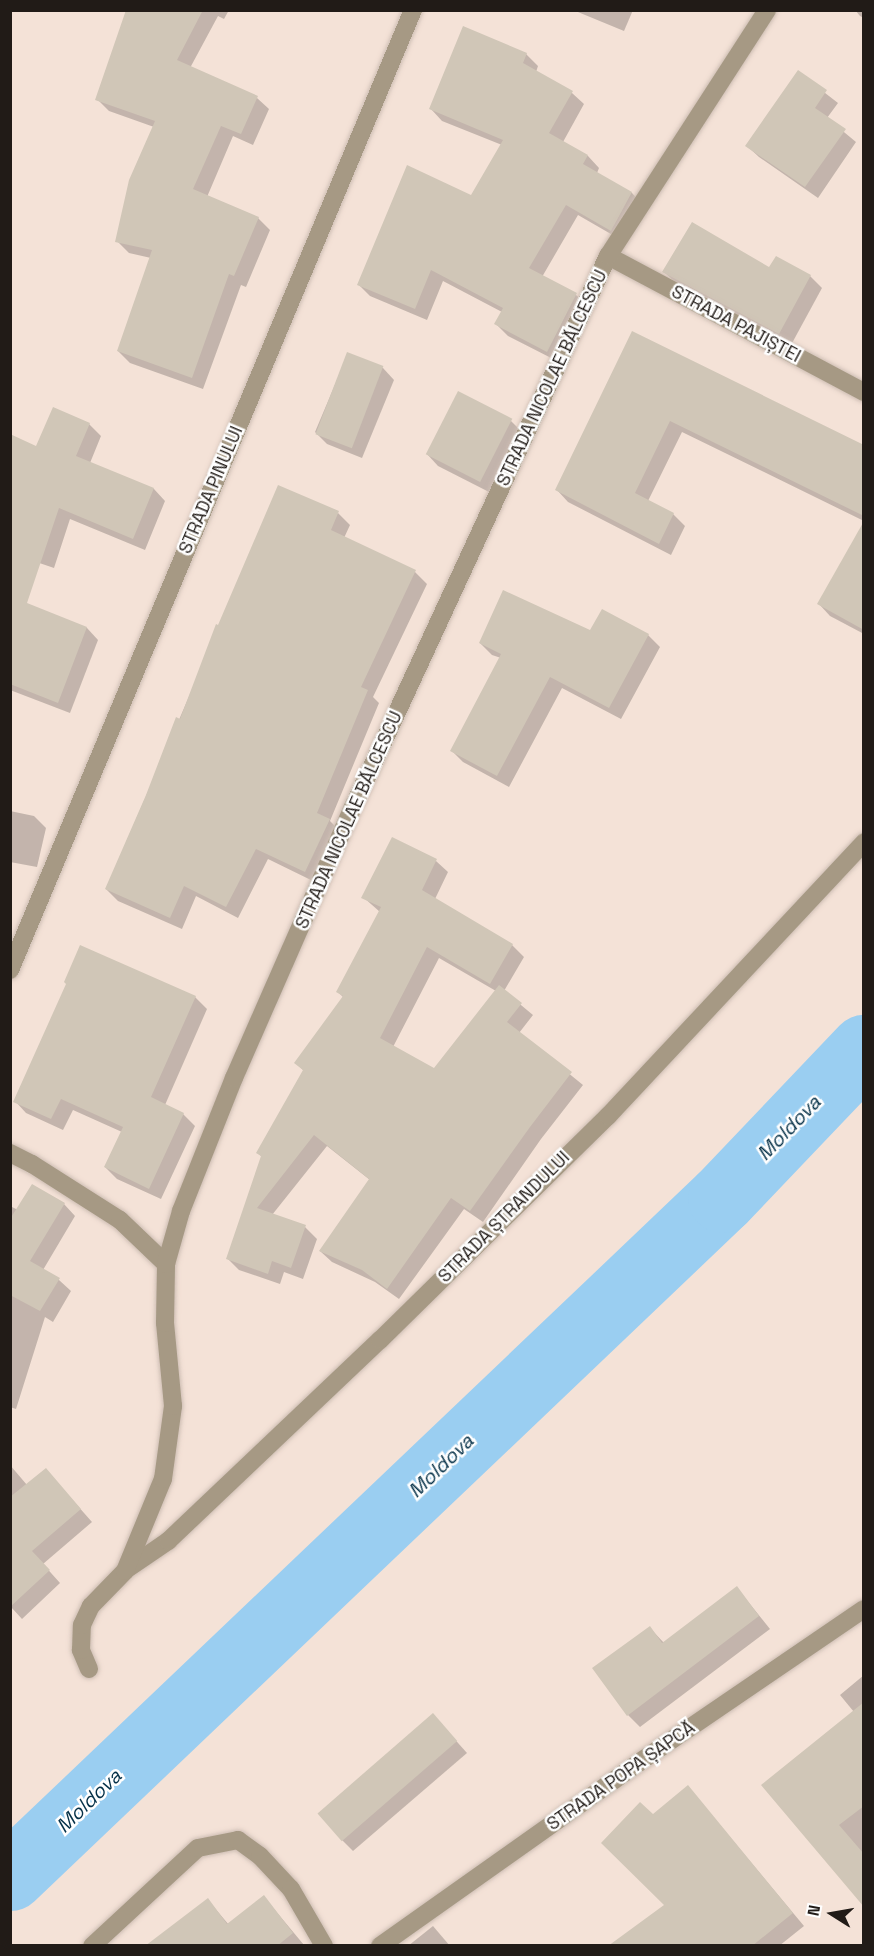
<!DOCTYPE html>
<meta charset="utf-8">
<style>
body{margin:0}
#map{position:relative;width:874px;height:1956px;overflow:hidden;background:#f4e2d7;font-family:"Space Grotesk",sans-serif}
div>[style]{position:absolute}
.shadow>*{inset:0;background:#0003}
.river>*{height:69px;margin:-34.5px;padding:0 34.5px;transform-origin:34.5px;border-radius:34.5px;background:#9acef1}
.building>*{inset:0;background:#d0c6b7;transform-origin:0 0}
.roads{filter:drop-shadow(0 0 2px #cebeb4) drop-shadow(0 0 2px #cebeb4)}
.street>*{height:18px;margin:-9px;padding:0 9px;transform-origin:9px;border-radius:9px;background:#a69984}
span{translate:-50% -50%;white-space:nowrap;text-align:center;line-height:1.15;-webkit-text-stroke:5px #fff;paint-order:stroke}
.street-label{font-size:18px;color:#211b17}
.water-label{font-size:20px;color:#053148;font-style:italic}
.frame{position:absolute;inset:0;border:12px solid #211b17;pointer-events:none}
.north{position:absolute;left:802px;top:1884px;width:60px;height:60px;-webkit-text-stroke:4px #fff;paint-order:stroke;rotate:281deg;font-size:16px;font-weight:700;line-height:24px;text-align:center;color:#211b17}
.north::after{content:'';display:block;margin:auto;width:21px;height:27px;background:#211b17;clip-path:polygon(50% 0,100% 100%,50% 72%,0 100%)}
</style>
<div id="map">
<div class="shadow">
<div style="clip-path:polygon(128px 10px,229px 10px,224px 19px,218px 16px,190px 68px,257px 98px,269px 109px,253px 145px,233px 136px,207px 197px,258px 218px,270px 230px,246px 287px,241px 285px,203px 389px,130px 363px,118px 351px,151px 258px,129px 253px,117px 241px,154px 127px,109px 111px,97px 99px)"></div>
<div style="clip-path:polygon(573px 10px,633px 10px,624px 31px)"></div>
<div style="clip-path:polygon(855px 10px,864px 10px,864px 18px,860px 16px)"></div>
<div style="clip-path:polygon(526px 54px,538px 66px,536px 72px,572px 93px,584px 104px,563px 142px,588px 156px,599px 168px,597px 173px,632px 193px,643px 205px,623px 241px,578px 215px,542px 277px,576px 295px,588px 306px,559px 362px,508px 336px,496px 324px,502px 312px,443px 281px,427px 320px,370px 296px,358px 284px,471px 197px,502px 145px,442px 121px,431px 109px)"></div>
<div style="clip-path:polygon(798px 72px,838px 103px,827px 118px,856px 142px,818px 198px,759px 157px,747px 146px)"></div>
<div style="clip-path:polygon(770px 270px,810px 276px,822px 288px,791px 345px,676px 283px,664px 272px)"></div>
<div style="clip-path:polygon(632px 333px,864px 446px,864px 521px,682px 432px,648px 501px,673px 514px,685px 526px,671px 555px,568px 502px,557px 490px)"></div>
<div style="clip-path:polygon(348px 354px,383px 368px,394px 380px,362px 458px,327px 444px,315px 432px)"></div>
<div style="clip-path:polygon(459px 393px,511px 421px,523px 433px,491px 493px,438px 466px,427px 454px)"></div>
<div style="clip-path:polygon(89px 424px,101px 436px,90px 463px,154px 489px,165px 501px,145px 550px,70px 519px,54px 568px,10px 553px)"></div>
<div style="clip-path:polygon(338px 513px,350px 525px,344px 538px,415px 572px,427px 584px,373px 697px,379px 703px,330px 821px,341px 832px,317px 883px,268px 859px,238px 918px,196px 896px,182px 929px,118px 901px,106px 889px,219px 627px)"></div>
<div style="clip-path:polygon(864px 525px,864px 634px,830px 616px,819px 604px)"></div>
<div style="clip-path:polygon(10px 598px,87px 628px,98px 640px,70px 713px,10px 690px)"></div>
<div style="clip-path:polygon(591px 632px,648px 635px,660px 647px,621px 719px,562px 688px,509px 787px,463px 762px,452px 751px,501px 658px,492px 655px,480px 643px)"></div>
<div style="clip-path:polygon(10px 811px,34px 816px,46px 828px,37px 867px,10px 862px)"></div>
<div style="clip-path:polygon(evenodd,393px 839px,436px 861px,448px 872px,435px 899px,512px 945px,524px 957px,504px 991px,533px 1015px,519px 1033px,583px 1085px,541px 1139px,483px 1222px,464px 1209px,399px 1299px,375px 1282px,332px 1262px,320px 1251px,370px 1180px,327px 1146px,272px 1215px,305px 1227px,317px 1239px,303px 1279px,284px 1272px,280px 1284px,239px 1270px,227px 1258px,263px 1158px,258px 1153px,304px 1071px,296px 1063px,344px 998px,338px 992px,380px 912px,363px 897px,393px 839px,439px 958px,496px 991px,434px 1070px,393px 1047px,439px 958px)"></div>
<div style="clip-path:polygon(195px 997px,207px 1009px,165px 1105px,183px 1114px,195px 1126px,161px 1199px,117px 1179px,105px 1167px,122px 1132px,73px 1110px,63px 1130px,26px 1113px,15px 1101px)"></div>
<div style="clip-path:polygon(64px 1204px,75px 1216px,43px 1270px,59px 1280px,71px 1291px,53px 1322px,45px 1317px,16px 1409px,10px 1407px,10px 1206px,18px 1210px)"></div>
<div style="clip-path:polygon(10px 1465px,27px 1485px,46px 1470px,92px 1522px,43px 1564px,60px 1583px,22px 1619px,11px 1607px)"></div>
<div style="clip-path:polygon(737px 1588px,770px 1629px,640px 1727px,628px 1715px,650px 1628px,664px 1643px)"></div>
<div style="clip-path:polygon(864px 1675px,864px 1897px,763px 1786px,854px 1712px,840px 1695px)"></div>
<div style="clip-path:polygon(433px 1715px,467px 1753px,353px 1851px,341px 1839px)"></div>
<div style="clip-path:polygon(688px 1787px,804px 1926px,779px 1946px,611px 1946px,666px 1905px)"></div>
<div style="clip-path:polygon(264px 1897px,304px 1945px,167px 1946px,208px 1900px,229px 1925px)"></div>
<div style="clip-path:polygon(433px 1926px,450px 1946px,408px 1946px)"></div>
</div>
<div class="river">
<div style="left:10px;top:1876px;width:983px;rotate:-43.6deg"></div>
<div style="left:722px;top:1198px;width:206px;rotate:-46.4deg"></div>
</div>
<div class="building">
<div style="clip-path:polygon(126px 10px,203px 10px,177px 60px,258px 96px,241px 134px,221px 126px,193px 189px,259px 217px,234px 276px,229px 274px,192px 378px,117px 351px,152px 250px,115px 242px,129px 180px,155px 121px,95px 100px)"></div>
<div style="clip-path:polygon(463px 26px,527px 53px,523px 63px,573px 91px,549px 133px,588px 155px,583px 164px,632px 192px,611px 231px,566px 205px,529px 268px,577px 293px,547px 352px,494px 324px,503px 308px,431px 270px,415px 309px,357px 285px,407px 165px,471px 195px,503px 140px,429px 109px)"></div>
<div style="clip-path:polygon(798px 70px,827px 90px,815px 108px,846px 129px,805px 187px,745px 146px)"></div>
<div style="clip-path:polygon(692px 222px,769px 267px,776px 256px,811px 275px,779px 334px,662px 272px)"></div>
<div style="clip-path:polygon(632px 331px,864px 445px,864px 516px,670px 421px,635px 493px,674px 513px,659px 544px,555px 490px)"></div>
<div style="left:347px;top:352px;width:39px;height:88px;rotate:21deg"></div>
<div style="left:458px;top:391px;width:61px;height:71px;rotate:27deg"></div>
<div style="clip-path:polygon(53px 407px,90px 423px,76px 456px,154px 488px,133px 539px,59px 508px,27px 603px,87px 627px,58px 703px,10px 684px,10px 434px,36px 446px)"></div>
<div style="clip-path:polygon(278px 485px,339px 511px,331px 530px,416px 570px,361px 687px,368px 690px,317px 813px,330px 819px,305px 872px,256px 849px,226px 907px,184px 886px,170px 918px,105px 889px,146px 795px,176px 717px,180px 719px,216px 624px,218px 625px)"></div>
<div style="clip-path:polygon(864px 521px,864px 630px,817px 604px)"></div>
<div style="clip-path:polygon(503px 590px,590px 630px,602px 609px,649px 634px,609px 708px,550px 677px,497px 776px,450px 751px,501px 654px,479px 643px)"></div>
<div style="clip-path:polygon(392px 837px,437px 859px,422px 890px,513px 944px,490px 984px,427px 947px,380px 1038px,434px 1068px,499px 985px,522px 1003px,507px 1022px,572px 1072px,530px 1127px,470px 1211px,451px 1198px,387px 1289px,362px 1270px,319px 1251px,369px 1179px,314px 1135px,257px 1208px,306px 1225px,291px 1268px,272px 1261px,268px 1274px,226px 1259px,261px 1156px,256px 1153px,303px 1070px,294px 1063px,343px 996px,336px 992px,381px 907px,361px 898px)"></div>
<div style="clip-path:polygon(80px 945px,196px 996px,151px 1097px,184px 1113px,149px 1189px,104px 1167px,123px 1127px,61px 1099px,51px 1119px,13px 1102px,66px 984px,64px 982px)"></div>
<div style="clip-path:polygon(32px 1184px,65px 1203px,30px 1261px,60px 1278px,40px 1311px,10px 1295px,10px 1219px)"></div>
<div style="clip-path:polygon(46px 1468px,81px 1509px,32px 1551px,50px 1570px,10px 1607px,10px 1497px)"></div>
<div style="clip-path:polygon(737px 1586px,759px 1616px,627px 1716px,592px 1668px,650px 1626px,662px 1643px)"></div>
<div style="clip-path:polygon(864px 1702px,864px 1806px,839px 1825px,864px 1854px,864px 1907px,761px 1785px)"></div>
<div style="left:433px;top:1713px;width:37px;height:153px;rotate:49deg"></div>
<div style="clip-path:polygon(688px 1785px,793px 1913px,752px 1946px,608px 1946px,664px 1905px,601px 1843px,640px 1802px,653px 1814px)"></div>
<div style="clip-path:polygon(264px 1895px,293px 1933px,277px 1946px,145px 1946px,208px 1898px,227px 1924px)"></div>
</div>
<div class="roads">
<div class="street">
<div style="left:608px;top:256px;width:290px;rotate:28deg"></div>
<div style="left:10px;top:970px;width:1041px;rotate:-67.23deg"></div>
<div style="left:10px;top:1153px;width:25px;rotate:27deg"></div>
<div style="left:32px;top:1164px;width:104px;rotate:32.5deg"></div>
<div style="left:120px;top:1220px;width:64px;rotate:43.7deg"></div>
<div style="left:127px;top:1569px;width:50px;rotate:-34.3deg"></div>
<div style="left:168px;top:1541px;width:292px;rotate:-43.5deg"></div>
<div style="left:380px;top:1340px;width:320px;rotate:-44.5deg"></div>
<div style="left:608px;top:1116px;width:375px;rotate:-46.9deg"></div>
<div style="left:89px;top:1669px;width:21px;rotate:-113deg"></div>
<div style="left:81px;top:1650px;width:25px;rotate:-88deg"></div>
<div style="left:82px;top:1625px;width:21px;rotate:-65deg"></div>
<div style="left:91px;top:1606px;width:49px;rotate:-45.8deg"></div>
<div style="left:125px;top:1571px;width:100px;rotate:-67.6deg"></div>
<div style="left:163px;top:1479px;width:74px;rotate:-82.2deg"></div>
<div style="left:173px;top:1406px;width:83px;rotate:-95.5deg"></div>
<div style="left:165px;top:1323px;width:59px;rotate:-89deg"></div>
<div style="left:166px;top:1264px;width:55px;rotate:-74.2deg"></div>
<div style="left:181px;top:1211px;width:143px;rotate:-68.3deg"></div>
<div style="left:234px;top:1078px;width:300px;rotate:-66.3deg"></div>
<div style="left:355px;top:803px;width:603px;rotate:-65.18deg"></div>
<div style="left:608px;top:256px;width:293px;rotate:-57.1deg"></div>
<div style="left:92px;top:1946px;width:144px;rotate:-42.8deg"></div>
<div style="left:198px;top:1848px;width:41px;rotate:-11.3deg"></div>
<div style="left:238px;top:1840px;width:27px;rotate:36deg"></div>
<div style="left:260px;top:1856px;width:45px;rotate:46.8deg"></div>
<div style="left:291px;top:1889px;width:66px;rotate:59.9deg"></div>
<div style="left:380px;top:1946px;width:316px;rotate:-35.3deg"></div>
<div style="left:638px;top:1763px;width:273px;rotate:-34.3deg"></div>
</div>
</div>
<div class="street-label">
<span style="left:736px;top:324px;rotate:28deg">STRADA PAJIȘTEI</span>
<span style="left:552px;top:378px;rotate:-65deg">STRADA NICOLAE BĂLCESCU</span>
<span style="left:211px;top:490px;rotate:-67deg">STRADA PINULUI</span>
<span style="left:349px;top:820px;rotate:-66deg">STRADA NICOLAE BĂLCESCU</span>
<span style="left:504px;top:1217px;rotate:-45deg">STRADA ȘTRANDULUI</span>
<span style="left:621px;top:1776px;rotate:-35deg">STRADA POPA ȘAPCĂ</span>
</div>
<div class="water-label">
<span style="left:789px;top:1128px;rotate:-46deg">Moldova</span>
<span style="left:441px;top:1466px;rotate:-44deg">Moldova</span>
<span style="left:89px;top:1801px;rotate:-44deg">Moldova</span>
</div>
<div class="frame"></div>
<div class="north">N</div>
</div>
